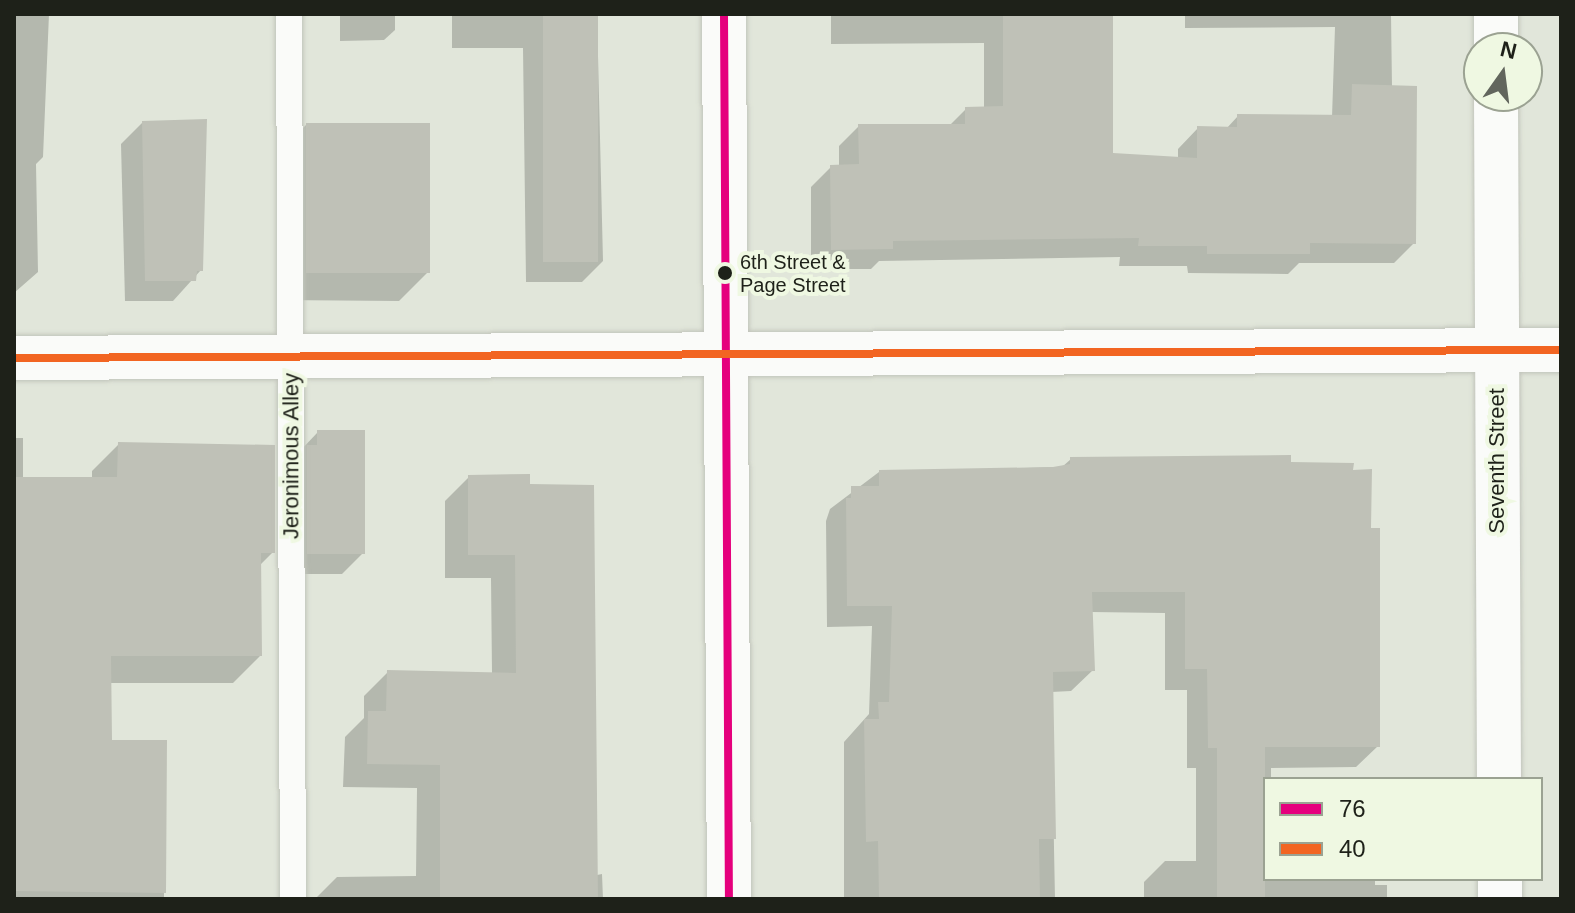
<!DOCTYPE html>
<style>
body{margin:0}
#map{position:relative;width:1575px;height:913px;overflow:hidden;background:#e1e6da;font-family:Arial,sans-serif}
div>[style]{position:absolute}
.shadow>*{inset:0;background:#0003}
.building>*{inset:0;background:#bfc1b7;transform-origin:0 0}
.roads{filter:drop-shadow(0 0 2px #c1c4bb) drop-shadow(0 0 2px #c1c4bb)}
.lane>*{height:26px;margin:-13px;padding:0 13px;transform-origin:13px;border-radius:13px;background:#fafbf9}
.street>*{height:44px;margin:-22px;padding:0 22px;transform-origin:22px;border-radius:22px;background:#fafbf9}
.secondary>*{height:44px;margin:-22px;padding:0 22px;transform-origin:22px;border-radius:22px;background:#fafbf9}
.bus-1>*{height:8px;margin:-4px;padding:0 4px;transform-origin:4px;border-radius:4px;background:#e5007d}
.bus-2>*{height:8px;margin:-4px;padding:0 4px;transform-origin:4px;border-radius:4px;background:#f26522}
.dots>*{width:22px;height:22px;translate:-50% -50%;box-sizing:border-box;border:4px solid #eff8e2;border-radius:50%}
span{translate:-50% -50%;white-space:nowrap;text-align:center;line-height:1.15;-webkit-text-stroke:8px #eff8e2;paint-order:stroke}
.bus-label{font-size:20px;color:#1e2119}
.left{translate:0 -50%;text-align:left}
.street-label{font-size:22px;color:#1e2119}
.frame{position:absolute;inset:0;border:16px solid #1e2119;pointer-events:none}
.legend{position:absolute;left:1263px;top:777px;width:280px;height:104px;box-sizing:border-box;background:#eff8e2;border:2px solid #9ba292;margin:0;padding:10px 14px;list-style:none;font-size:24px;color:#1e2119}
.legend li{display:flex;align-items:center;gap:16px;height:40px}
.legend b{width:40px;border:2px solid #9ba292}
.north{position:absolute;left:1463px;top:32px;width:80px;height:80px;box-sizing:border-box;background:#eff8e2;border:2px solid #9ba292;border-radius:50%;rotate:14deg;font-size:22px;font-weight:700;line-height:32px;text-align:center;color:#1e2119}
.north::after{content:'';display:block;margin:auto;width:28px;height:36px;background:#62665d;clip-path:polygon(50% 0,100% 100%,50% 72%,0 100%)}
</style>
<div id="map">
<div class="shadow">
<div style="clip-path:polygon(14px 14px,49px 14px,43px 157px,36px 164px,38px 272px,14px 293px)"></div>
<div style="clip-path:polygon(340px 14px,395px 14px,395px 30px,384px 40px,340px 41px)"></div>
<div style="clip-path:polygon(452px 14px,597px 14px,603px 261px,582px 282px,526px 282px,523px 48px,452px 48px)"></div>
<div style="clip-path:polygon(831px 14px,1111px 14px,1111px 154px,1178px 159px,1178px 149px,1198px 128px,1226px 129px,1238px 116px,1332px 117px,1335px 27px,1185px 28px,1185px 14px,1391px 14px,1392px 87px,1414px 243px,1394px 263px,1299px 263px,1288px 274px,1188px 273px,1187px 266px,1119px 266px,1120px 257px,879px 261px,871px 269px,811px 269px,811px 187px,831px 167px,839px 166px,839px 146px,859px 126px,949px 126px,966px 109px,984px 109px,984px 43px,831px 44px)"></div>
<div style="clip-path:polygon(205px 121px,201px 270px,173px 301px,125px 301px,121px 144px,142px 123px)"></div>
<div style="clip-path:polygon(306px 125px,428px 272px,399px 301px,278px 300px,278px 154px)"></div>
<div style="clip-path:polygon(318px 432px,363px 553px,342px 574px,287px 574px,297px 454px)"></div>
<div style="clip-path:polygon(14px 438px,23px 438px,23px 479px,92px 479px,92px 471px,119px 444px,273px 552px,259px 566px,260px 656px,233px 683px,110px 683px,110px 742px,165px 742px,164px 899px,14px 899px)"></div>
<div style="clip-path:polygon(1071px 459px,1289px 464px,1369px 530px,1378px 746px,1356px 767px,1271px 768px,1271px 779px,1265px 779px,1265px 879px,1375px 879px,1375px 885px,1387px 885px,1387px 899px,1144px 899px,1144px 882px,1165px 861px,1196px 861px,1196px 768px,1187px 768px,1187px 690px,1165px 690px,1165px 613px,1091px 612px,1093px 670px,1071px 691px,1051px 692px,1055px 899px,844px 899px,844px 742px,869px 714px,872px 626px,827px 627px,826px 521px,830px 509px,879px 472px,1062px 467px)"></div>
<div style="clip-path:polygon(528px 476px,597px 875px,602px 874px,603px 899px,315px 899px,337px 877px,416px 876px,417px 788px,343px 787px,345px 737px,364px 718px,364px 696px,388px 672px,492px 674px,491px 578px,445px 578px,445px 501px,469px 477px)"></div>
</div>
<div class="building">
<div style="left:543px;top:14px;width:55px;height:248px"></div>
<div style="clip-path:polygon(1003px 14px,1113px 14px,1113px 153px,1197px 158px,1197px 126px,1237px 127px,1237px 114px,1351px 115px,1352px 84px,1417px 86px,1416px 244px,1310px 243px,1310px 254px,1207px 254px,1207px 246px,1138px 246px,1139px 238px,893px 241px,893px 249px,831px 250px,830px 165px,859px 164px,858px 124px,965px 124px,965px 107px,1003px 106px)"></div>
<div style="clip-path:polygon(207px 119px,203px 271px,197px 271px,196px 281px,145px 281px,142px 121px)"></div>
<div style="left:306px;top:123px;width:124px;height:150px"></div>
<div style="clip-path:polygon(317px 430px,365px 430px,365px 554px,307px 554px,307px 445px,317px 445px)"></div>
<div style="clip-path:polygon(118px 442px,275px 445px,275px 553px,261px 553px,262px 656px,111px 656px,112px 740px,167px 740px,166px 893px,14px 891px,14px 477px,117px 477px)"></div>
<div style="clip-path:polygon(1291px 455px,1291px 462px,1354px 463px,1353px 470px,1372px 469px,1371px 528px,1380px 528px,1380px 747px,1265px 747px,1265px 899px,1217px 899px,1217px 748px,1208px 748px,1207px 669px,1185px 669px,1185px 592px,1092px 592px,1095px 671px,1053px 672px,1056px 839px,1039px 839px,1040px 899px,879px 899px,878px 841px,866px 842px,864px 719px,879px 719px,878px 702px,889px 702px,892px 606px,847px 606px,846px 498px,851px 498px,851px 486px,879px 486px,879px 470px,1053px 467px,1070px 464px,1070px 457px)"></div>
<div style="clip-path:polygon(530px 474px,530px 484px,594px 485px,598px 899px,440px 899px,440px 765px,367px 764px,368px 711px,386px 711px,387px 670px,516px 673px,515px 555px,468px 555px,468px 475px)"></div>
</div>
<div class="roads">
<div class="lane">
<div style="left:289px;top:14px;width:885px;rotate:89.74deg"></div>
</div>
<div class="street">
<div style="left:1496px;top:48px;width:34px;rotate:-90deg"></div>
<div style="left:1496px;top:96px;width:683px;rotate:89.75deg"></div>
<div style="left:14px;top:358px;width:1547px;rotate:-0.3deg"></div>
<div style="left:1500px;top:879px;width:20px;rotate:90deg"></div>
</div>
<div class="secondary">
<div style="left:724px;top:14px;width:885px;rotate:89.68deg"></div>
</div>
</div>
<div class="bus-1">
<div style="left:724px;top:14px;width:885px;rotate:89.68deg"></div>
</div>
<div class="bus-2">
<div style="left:14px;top:358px;width:1547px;rotate:-0.3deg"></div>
</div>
<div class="dots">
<div style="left:725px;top:273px;background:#1e2119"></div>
</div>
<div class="bus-label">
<span class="left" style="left:740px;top:274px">6th Street &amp;<br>Page Street</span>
</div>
<div class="street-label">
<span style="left:291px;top:456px;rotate:-90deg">Jeronimous Alley</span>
<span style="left:1497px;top:461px;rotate:-90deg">Seventh Street</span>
</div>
<div class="frame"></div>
<ul class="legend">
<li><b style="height:10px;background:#e5007d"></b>76</li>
<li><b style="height:10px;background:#f26522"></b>40</li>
</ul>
<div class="north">N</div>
</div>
